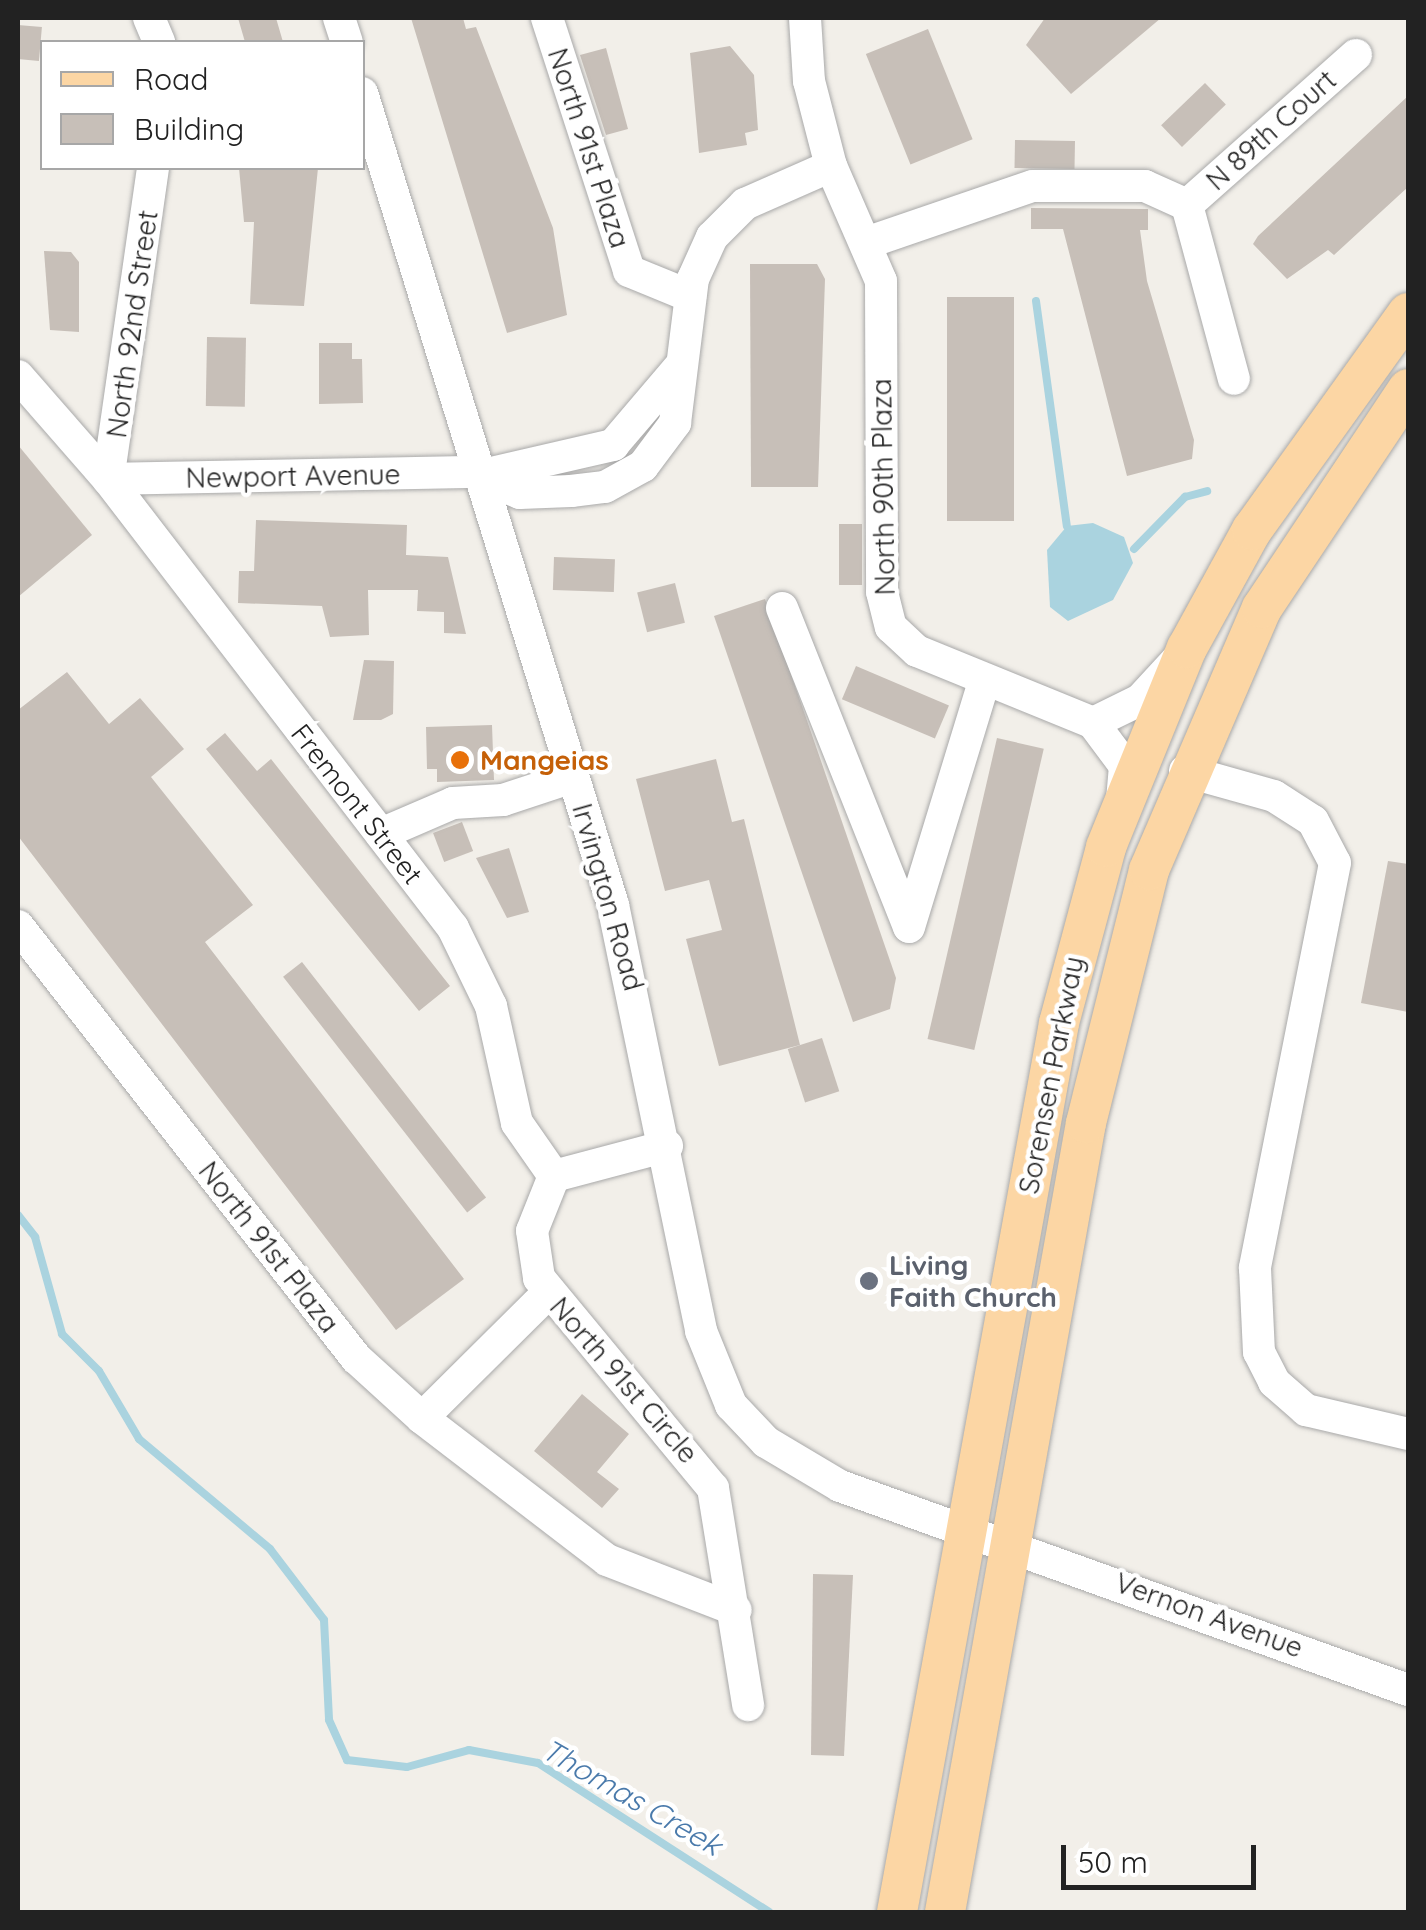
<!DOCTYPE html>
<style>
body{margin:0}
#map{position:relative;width:1426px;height:1930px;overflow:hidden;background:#f2efe9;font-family:Quicksand,sans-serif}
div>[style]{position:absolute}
.water>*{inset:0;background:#aad3df}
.stream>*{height:8px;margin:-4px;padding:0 4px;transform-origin:4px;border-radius:4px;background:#aad3df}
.building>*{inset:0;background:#c7bfb8;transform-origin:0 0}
.roads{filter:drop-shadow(0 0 2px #a9a9a9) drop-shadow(0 0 2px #a9a9a9)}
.minor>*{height:32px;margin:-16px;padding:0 16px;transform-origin:16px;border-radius:16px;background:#fff}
.major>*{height:40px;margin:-20px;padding:0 20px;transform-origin:20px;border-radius:20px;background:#fcd6a4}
.dots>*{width:28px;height:28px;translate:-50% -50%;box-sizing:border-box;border:5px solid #fff;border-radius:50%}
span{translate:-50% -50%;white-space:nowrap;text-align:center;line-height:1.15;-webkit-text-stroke:9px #fff;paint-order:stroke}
.street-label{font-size:28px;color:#222}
.food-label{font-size:28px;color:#c56008;font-weight:700}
.left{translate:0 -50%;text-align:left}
.worship-label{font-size:28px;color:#5b616d;font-weight:700}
.water-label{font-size:30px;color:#4a7aab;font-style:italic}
.frame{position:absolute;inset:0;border:20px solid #222;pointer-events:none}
.legend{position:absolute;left:40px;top:40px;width:325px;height:130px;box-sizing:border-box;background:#fff;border:2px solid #a7a7a7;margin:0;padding:12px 18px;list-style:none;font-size:30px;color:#222}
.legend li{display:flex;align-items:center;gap:20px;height:50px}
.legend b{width:50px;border:2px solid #a7a7a7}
.scale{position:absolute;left:1061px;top:1845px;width:195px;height:45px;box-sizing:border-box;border:5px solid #222;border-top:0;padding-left:12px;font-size:30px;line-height:35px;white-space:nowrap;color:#222;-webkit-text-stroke:8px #fff;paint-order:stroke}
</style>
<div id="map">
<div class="water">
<div style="clip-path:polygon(1093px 523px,1124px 537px,1133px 563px,1113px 600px,1068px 621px,1050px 607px,1047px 550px,1067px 526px)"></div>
</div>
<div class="stream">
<div style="left:1036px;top:301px;width:227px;rotate:82.2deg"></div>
<div style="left:1134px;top:549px;width:73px;rotate:-45.6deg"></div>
<div style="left:1185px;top:497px;width:23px;rotate:-15deg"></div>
<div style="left:18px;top:1215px;width:28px;rotate:52deg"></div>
<div style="left:35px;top:1237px;width:101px;rotate:74.4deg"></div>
<div style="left:62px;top:1334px;width:52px;rotate:45deg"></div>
<div style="left:99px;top:1371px;width:79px;rotate:59.5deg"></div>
<div style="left:139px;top:1439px;width:171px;rotate:40deg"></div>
<div style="left:270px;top:1549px;width:89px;rotate:52.7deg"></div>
<div style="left:324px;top:1620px;width:100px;rotate:87.1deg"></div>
<div style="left:329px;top:1720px;width:44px;rotate:65.8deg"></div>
<div style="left:347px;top:1760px;width:60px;rotate:6.7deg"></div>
<div style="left:407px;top:1767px;width:64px;rotate:-15.3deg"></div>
<div style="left:469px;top:1750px;width:70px;rotate:10.7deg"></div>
<div style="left:538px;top:1763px;width:275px;rotate:32.8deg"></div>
</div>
<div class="building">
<div style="clip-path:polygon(238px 18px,276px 18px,283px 42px,245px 42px)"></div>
<div style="clip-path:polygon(411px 18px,463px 18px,466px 29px,476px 27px,553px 228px,567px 315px,507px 333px)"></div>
<div style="clip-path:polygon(1045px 18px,1161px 18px,1071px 94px,1026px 45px)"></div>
<div style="left:18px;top:25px;width:24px;height:34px;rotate:5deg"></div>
<div style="left:928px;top:29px;width:119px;height:67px;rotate:68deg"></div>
<div style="clip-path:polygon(730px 46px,754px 75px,758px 130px,745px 133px,747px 145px,699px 153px,690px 53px)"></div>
<div style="clip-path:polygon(606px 48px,628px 129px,606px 135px,580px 55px)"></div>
<div style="left:1205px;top:83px;width:30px;height:61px;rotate:46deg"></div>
<div style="clip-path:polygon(1408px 96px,1408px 187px,1334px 255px,1328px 250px,1287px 279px,1253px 244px,1258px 236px)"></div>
<div style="left:1015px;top:140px;width:60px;height:28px;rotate:1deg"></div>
<div style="clip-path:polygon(239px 168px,318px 168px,304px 306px,250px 304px,254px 222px,244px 222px)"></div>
<div style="clip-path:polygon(1031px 208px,1148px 209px,1148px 230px,1140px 230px,1147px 281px,1194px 440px,1192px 459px,1127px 476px,1063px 229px,1031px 229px)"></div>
<div style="clip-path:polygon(44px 251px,71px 252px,79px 262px,79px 332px,50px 330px)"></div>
<div style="clip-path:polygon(750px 264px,817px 264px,825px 279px,818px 487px,751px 487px)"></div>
<div style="left:947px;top:297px;width:67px;height:224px"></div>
<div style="left:207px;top:337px;width:39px;height:69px;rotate:1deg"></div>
<div style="clip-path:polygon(319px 343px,352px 343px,352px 359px,362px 359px,363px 403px,319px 404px)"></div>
<div style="clip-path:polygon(18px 445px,92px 535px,18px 597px)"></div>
<div style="clip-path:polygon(256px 520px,407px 525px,406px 555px,448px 557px,466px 634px,444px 633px,444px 612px,417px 611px,418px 590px,368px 590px,369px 635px,330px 637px,322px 606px,238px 603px,239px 571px,254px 571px)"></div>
<div style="left:839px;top:524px;width:23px;height:61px"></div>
<div style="left:554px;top:557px;width:61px;height:33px;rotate:2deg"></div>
<div style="left:675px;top:583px;width:41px;height:39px;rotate:76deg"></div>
<div style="clip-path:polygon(765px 599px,896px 978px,890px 1009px,853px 1022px,714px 616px)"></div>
<div style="clip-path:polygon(364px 660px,394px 661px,393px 714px,381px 720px,353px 720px)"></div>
<div style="left:856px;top:666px;width:101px;height:36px;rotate:23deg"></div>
<div style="clip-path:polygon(67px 672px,109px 724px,140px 698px,184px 749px,151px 777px,253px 905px,205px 942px,464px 1279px,396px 1330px,18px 836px,18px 710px)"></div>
<div style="clip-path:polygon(492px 725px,494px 780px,437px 782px,437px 769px,427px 769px,426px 727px)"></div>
<div style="clip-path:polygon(225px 733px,257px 771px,271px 759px,450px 986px,419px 1011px,206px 749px)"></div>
<div style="left:997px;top:738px;width:48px;height:309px;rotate:13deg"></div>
<div style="clip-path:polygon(716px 759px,732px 822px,744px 819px,800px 1045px,719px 1066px,686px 939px,722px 930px,709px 880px,665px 891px,636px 779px)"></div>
<div style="left:462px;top:822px;width:31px;height:31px;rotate:69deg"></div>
<div style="clip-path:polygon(509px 848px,529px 912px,507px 918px,476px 858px)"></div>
<div style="clip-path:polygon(1388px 861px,1408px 864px,1408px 1012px,1361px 1003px)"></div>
<div style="left:302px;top:962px;width:299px;height:24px;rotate:52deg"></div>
<div style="left:822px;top:1038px;width:56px;height:36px;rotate:72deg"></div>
<div style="clip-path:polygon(582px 1394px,629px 1434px,597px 1472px,619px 1489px,602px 1508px,534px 1451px)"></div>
<div style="clip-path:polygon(813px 1574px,853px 1575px,844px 1756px,811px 1755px)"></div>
</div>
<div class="roads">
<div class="minor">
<div style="left:149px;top:18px;width:26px;rotate:67deg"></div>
<div style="left:339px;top:18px;width:25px;rotate:72deg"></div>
<div style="left:547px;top:18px;width:266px;rotate:72deg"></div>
<div style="left:629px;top:271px;width:66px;rotate:22.3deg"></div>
<div style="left:805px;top:18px;width:63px;rotate:86.4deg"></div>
<div style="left:809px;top:81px;width:88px;rotate:75.5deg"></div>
<div style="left:831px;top:166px;width:125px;rotate:66.5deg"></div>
<div style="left:881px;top:281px;width:311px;rotate:89.8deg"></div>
<div style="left:882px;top:592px;width:36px;rotate:76deg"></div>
<div style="left:891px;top:627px;width:35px;rotate:43deg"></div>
<div style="left:917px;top:651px;width:190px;rotate:22.2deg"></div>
<div style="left:1093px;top:723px;width:54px;rotate:53.3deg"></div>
<div style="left:1125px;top:766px;width:34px;rotate:95deg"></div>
<div style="left:362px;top:93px;width:850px;rotate:72.82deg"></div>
<div style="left:613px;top:905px;width:435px;rotate:78.3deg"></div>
<div style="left:701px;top:1331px;width:80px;rotate:67.9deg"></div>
<div style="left:731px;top:1405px;width:51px;rotate:46.6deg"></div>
<div style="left:766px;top:1442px;width:86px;rotate:30.7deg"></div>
<div style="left:840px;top:1486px;width:604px;rotate:19.76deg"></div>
<div style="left:153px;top:168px;width:314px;rotate:98.2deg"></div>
<div style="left:108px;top:479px;width:369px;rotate:-1.1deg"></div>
<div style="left:1187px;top:205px;width:226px;rotate:-41.6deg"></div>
<div style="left:1187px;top:205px;width:180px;rotate:74.9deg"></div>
<div style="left:869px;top:242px;width:173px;rotate:-18.9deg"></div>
<div style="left:1033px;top:186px;width:112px"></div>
<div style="left:1145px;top:186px;width:46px;rotate:24.3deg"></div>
<div style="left:18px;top:376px;width:137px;rotate:48.9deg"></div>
<div style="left:108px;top:479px;width:566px;rotate:52.46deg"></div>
<div style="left:453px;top:928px;width:87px;rotate:64deg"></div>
<div style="left:491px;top:1006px;width:120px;rotate:77.5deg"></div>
<div style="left:517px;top:1123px;width:65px;rotate:55.1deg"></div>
<div style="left:478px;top:476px;width:45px;rotate:22deg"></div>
<div style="left:520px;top:493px;width:51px;rotate:-2.2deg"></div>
<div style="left:571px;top:491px;width:34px;rotate:-7deg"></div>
<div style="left:605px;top:487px;width:43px;rotate:-28.9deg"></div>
<div style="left:643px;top:466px;width:54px;rotate:-53.3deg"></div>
<div style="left:675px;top:423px;width:145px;rotate:-82.9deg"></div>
<div style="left:693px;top:279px;width:46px;rotate:-65.7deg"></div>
<div style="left:712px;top:237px;width:47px;rotate:-45deg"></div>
<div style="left:745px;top:204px;width:94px;rotate:-23.8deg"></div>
<div style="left:478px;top:476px;width:139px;rotate:-12.9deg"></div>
<div style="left:613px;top:445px;width:105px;rotate:-49.6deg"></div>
<div style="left:782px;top:608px;width:343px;rotate:68.3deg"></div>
<div style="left:909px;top:927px;width:259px;rotate:-73deg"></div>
<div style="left:1093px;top:723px;width:52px;rotate:-26.1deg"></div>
<div style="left:1140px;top:700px;width:53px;rotate:-47.3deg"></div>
<div style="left:1185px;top:771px;width:92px;rotate:15.7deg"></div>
<div style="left:1274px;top:796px;width:46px;rotate:32.7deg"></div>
<div style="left:1313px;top:821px;width:47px;rotate:62.4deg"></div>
<div style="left:1335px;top:863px;width:413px;rotate:101.2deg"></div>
<div style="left:1255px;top:1268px;width:84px;rotate:87.3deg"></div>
<div style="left:1259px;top:1352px;width:34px;rotate:63deg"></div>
<div style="left:1274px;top:1382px;width:43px;rotate:41.2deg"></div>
<div style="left:1306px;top:1410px;width:105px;rotate:13.2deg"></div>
<div style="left:381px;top:834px;width:78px;rotate:-23.3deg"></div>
<div style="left:453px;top:803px;width:50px;rotate:-3.4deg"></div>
<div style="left:503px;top:800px;width:74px;rotate:-18.2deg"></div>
<div style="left:18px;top:926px;width:549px;rotate:51.96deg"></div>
<div style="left:356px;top:1358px;width:89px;rotate:42.3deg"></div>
<div style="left:422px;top:1418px;width:177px;rotate:-44.8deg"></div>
<div style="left:554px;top:1176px;width:59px;rotate:111.8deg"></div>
<div style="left:532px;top:1231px;width:48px;rotate:81.5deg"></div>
<div style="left:539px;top:1278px;width:273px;rotate:50.4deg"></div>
<div style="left:713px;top:1488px;width:220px;rotate:80.8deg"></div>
<div style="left:554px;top:1176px;width:117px;rotate:-14.9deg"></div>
<div style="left:422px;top:1418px;width:233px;rotate:37.5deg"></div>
<div style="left:607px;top:1560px;width:138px;rotate:21.2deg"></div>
</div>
<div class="major">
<div style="left:897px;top:1912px;width:904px;rotate:-79.67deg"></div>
<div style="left:1059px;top:1023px;width:182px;rotate:-75deg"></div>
<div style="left:1106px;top:847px;width:215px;rotate:-67.9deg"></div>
<div style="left:1187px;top:648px;width:135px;rotate:-61.2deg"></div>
<div style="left:1252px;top:530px;width:267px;rotate:-54.3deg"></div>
<div style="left:945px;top:1912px;width:801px;rotate:-79.87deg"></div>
<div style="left:1086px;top:1123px;width:261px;rotate:-76deg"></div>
<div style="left:1149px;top:870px;width:285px;rotate:-66.7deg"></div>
<div style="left:1262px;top:608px;width:263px;rotate:-56.3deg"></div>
</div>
</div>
<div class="dots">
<div style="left:460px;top:760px;background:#e8710a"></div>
<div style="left:869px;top:1281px;background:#6b7280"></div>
</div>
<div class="street-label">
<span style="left:1271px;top:130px;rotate:-42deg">N 89th Court</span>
<span style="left:589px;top:148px;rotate:72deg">North 91st Plaza</span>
<span style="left:132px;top:324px;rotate:-82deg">North 92nd Street</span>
<span style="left:293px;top:476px;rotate:-1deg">Newport Avenue</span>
<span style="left:883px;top:487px;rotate:-91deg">North 90th Plaza</span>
<span style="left:357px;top:804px;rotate:52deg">Fremont Street</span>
<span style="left:608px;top:897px;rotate:74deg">Irvington Road</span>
<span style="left:1051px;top:1075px;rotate:-79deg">Sorensen Parkway</span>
<span style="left:269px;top:1247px;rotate:52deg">North 91st Plaza</span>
<span style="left:624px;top:1380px;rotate:49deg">North 91st Circle</span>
<span style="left:1209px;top:1615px;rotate:20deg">Vernon Avenue</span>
</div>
<div class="food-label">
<span class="left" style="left:480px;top:760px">Mangeias</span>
</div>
<div class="worship-label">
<span class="left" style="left:889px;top:1281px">Living<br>Faith Church</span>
</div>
<div class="water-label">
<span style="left:632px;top:1797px;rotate:30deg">Thomas Creek</span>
</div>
<div class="frame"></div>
<ul class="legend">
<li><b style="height:12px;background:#fcd6a4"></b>Road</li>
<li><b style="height:28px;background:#c7bfb8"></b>Building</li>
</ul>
<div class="scale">50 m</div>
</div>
